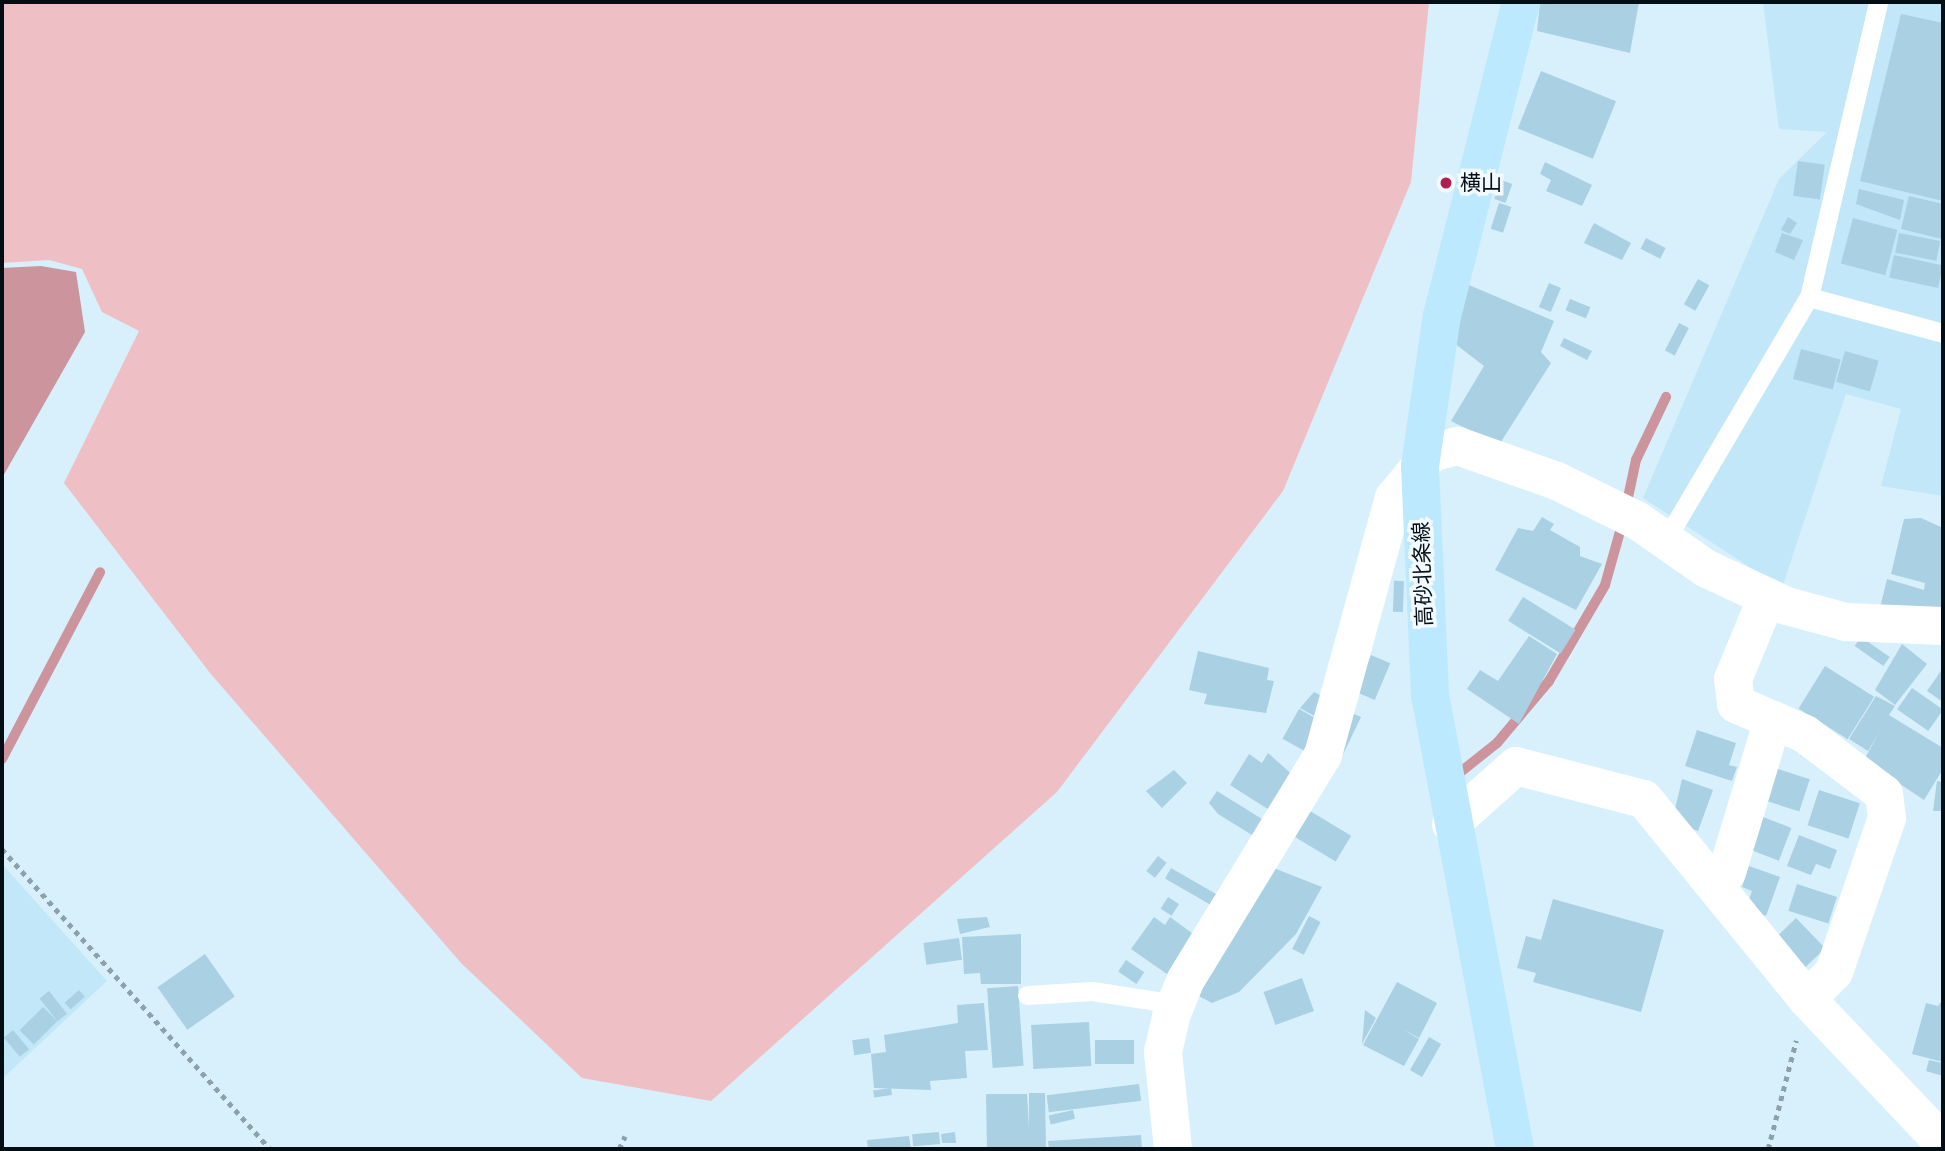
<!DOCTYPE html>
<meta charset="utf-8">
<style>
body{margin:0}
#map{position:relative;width:1945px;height:1151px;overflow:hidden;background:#d8f0fb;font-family:"Fira Sans Condensed","Noto Sans JP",sans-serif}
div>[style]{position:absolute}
.built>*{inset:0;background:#c1e7f9}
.green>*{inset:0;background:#efbfc6}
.water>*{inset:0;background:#cc949d}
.stream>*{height:10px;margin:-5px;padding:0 5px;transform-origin:5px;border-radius:5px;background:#cc949d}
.building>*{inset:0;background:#a9d0e3;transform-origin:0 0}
.path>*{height:4.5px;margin-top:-2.25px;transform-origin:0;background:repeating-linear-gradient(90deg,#8da1aa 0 5px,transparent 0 10px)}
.lane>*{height:19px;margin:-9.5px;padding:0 9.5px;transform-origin:9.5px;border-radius:9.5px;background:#fff}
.street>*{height:38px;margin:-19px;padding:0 19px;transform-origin:19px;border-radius:19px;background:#fff}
.primary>*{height:38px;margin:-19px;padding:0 19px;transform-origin:19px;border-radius:19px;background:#bce9fe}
.dots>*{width:19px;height:19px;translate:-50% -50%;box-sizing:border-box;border:4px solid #f2fafe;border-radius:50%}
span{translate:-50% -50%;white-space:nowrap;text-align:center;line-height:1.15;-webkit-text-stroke:7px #f2fafe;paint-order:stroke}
.poi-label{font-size:21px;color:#020e14}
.left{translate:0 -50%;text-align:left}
.street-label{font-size:21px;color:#020e14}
.frame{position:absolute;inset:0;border:4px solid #020e14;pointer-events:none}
</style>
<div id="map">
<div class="built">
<div style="clip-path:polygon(1763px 2px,1943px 2px,1943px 496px,1881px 486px,1901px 409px,1846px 394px,1782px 588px,1643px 498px,1779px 179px,1827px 132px,1779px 129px)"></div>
<div style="clip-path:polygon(2px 864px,107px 981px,2px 1079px)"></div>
</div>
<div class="green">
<div style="clip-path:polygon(2px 2px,1429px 2px,1411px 182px,1283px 491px,1057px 792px,711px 1101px,582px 1078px,461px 963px,210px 673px,64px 483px,139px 331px,102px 312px,82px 269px,49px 260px,2px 263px)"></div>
</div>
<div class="water">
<div style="clip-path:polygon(41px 266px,76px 272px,85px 332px,2px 478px,2px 268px)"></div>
</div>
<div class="stream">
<div style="left:1626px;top:507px;width:48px;rotate:-78deg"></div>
<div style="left:1636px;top:460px;width:70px;rotate:-64.5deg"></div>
<div style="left:2px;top:759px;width:211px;rotate:-62.3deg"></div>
<div style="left:1458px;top:774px;width:50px;rotate:-38.5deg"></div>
<div style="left:1497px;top:743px;width:81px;rotate:-50deg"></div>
<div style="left:1549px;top:681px;width:111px;rotate:-59.7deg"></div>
<div style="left:1605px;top:585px;width:66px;rotate:-74.3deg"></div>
</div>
<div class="building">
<div style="clip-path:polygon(1540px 2px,1639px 2px,1630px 53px,1537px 31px)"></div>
<div style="clip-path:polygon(1901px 14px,1943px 23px,1943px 201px,1860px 181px)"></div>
<div style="left:1541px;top:71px;width:81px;height:62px;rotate:22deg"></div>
<div style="left:1798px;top:161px;width:27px;height:35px;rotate:8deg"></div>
<div style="clip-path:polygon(1545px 162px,1592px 185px,1582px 206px,1546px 191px,1551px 180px,1540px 174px)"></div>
<div style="left:1501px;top:180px;width:12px;height:20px;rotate:20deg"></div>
<div style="clip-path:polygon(1859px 189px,1904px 200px,1900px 220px,1856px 204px)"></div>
<div style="clip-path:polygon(1909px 196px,1943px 204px,1942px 239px,1901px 229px)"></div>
<div style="left:1499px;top:203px;width:13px;height:27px;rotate:18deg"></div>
<div style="clip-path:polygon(1788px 217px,1797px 223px,1790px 234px,1781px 230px)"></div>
<div style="left:1853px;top:218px;width:46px;height:47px;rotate:15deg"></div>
<div style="clip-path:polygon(1594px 223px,1631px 243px,1622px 260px,1584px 243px)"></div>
<div style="clip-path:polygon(1782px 233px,1803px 240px,1794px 260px,1775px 252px)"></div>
<div style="left:1899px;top:233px;width:42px;height:20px;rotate:11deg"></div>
<div style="left:1646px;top:238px;width:22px;height:12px;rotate:27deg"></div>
<div style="left:1894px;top:255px;width:50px;height:23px;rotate:12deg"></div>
<div style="left:1698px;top:279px;width:13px;height:29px;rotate:29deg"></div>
<div style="left:1549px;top:283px;width:13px;height:26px;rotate:23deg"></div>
<div style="clip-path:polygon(1469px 285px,1554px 321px,1541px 352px,1551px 363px,1499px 445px,1451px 421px,1484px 366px,1454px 343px)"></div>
<div style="left:1570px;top:299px;width:22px;height:12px;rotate:22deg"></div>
<div style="left:1679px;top:323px;width:11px;height:31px;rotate:27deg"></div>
<div style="clip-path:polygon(1564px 338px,1592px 351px,1587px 360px,1560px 346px)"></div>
<div style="left:1801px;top:349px;width:41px;height:31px;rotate:15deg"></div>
<div style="left:1845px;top:351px;width:35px;height:32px;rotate:16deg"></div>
<div style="clip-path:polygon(1542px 517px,1554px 524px,1550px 530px,1580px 547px,1580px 556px,1602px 564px,1576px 610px,1495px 570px,1518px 528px,1533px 531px)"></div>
<div style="clip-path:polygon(1921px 518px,1943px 528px,1943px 613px,1880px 608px,1887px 579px,1924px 590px,1925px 583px,1891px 574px,1904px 519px)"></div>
<div style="left:1404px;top:581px;width:31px;height:10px;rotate:92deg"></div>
<div style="left:1523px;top:597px;width:62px;height:28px;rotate:32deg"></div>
<div style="clip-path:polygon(1529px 636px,1557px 654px,1519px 724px,1467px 689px,1480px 670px,1498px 681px)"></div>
<div style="left:1861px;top:637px;width:35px;height:11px;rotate:35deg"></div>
<div style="clip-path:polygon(1902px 644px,1927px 664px,1895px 705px,1875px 690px)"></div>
<div style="clip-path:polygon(1198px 651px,1269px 668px,1267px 680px,1274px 681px,1266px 713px,1204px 704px,1207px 694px,1189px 690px)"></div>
<div style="left:1371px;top:655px;width:21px;height:40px;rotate:23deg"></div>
<div style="left:1825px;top:666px;width:58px;height:50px;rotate:32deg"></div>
<div style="clip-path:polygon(1943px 668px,1943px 702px,1927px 691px)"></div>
<div style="left:1912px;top:688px;width:38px;height:26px;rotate:35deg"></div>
<div style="clip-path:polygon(1314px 692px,1332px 701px,1327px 723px,1300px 708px)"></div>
<div style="clip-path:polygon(1876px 696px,1895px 706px,1889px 715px,1943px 748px,1943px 769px,1924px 800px,1864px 760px,1880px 731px,1868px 751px,1849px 739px)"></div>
<div style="left:1299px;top:709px;width:33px;height:34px;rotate:29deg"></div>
<div style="clip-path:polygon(1352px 713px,1361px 717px,1337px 767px)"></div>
<div style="clip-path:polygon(1697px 730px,1736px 743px,1729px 765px,1737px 767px,1732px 781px,1685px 766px)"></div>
<div style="clip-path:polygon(1268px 753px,1296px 778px,1274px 813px,1230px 785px,1249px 754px,1262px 763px)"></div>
<div style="left:1766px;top:765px;width:46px;height:34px;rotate:18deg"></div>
<div style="clip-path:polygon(1174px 770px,1187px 783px,1162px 808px,1146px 791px)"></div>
<div style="clip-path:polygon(1682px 779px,1713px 790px,1698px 831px,1672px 822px)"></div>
<div style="clip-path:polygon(1937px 781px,1943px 782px,1943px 811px,1933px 811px)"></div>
<div style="left:1819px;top:790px;width:43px;height:37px;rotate:18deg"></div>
<div style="clip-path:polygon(1217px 791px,1270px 824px,1260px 840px,1218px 814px,1209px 803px)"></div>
<div style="left:1310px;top:811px;width:48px;height:30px;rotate:31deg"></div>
<div style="left:1755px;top:814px;width:39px;height:35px;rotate:21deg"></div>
<div style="clip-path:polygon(1799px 835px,1837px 850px,1830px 869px,1816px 864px,1811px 875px,1787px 866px)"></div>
<div style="left:1158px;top:856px;width:11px;height:19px;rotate:38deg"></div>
<div style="clip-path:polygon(1749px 866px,1780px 877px,1766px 916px,1746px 909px,1752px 891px,1742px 887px)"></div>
<div style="clip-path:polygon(1271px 867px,1322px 887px,1296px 934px,1239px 992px,1212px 1003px,1193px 993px)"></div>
<div style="left:1171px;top:868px;width:61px;height:12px;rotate:30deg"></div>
<div style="left:1797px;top:884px;width:42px;height:28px;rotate:18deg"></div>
<div style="left:1168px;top:897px;width:13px;height:14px;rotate:32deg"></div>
<div style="clip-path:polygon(1553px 899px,1664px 930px,1641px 1012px,1533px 982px,1536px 973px,1517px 968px,1526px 936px,1541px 940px)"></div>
<div style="left:1309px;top:916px;width:13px;height:37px;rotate:27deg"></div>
<div style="clip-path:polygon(987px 917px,990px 927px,960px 934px,957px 919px)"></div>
<div style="clip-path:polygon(1154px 917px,1165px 925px,1170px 917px,1196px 936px,1174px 979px,1131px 949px)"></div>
<div style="left:1796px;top:918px;width:42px;height:31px;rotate:46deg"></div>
<div style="clip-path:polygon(1021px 934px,1021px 984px,981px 984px,980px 973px,964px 974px,962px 937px)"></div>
<div style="left:959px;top:938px;width:22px;height:36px;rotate:82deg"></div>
<div style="left:205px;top:954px;width:52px;height:58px;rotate:55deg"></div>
<div style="left:1126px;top:960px;width:22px;height:14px;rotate:34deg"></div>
<div style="left:1302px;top:978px;width:35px;height:41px;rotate:70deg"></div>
<div style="clip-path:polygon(1397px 982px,1437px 1003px,1419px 1038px,1402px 1029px,1419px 1039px,1404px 1066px,1363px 1045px)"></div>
<div style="left:1018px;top:986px;width:80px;height:31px;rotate:86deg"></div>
<div style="left:79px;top:990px;width:9px;height:19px;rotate:49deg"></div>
<div style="left:49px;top:991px;width:29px;height:12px;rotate:52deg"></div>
<div style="clip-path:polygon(1943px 999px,1943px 1062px,1912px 1054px,1926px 1003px,1938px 1006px)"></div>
<div style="clip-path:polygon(984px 1003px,988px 1050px,965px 1051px,967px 1078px,930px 1081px,931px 1090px,874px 1088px,871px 1054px,886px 1052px,884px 1035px,958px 1023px,957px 1005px)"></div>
<div style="left:43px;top:1007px;width:20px;height:33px;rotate:45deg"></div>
<div style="clip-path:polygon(1365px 1010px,1376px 1018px,1362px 1044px)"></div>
<div style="left:1089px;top:1022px;width:44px;height:58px;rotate:87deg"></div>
<div style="left:13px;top:1030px;width:25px;height:12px;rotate:50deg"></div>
<div style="left:1429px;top:1037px;width:14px;height:38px;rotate:30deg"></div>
<div style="left:869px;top:1038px;width:15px;height:17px;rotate:82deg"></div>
<div style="left:1134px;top:1040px;width:24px;height:39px;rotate:90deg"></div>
<div style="clip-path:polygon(1929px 1060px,1943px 1063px,1943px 1076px,1926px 1071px)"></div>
<div style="left:1139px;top:1084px;width:17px;height:93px;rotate:83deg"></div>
<div style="left:891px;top:1088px;width:7px;height:18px;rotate:82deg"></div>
<div style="clip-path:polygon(1029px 1093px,1045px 1093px,1046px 1149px,987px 1149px,986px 1094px,1027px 1094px,1029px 1128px)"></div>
<div style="left:1073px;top:1110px;width:9px;height:25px;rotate:77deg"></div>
<div style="left:939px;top:1132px;width:12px;height:27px;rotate:85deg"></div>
<div style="clip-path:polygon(955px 1132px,956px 1143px,942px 1143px,941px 1134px)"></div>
<div style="clip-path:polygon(1141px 1135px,1142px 1149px,1049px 1149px,1048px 1141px)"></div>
<div style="clip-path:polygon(909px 1136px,911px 1149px,868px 1149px,867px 1140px)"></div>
</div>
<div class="path">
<div style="left:2px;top:849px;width:402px;rotate:48.2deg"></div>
<div style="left:619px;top:1149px;width:14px;rotate:-65deg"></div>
<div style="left:1768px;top:1149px;width:112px;rotate:-75.5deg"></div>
</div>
<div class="lane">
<div style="left:1809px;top:297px;width:303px;rotate:-76.8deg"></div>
<div style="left:1665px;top:541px;width:283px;rotate:-59.5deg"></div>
<div style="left:1809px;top:297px;width:139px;rotate:15deg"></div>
<div style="left:1027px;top:995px;width:65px;rotate:-3.5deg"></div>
<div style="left:1092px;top:991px;width:85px;rotate:8.8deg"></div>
</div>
<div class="street">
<div style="left:1767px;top:597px;width:89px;rotate:112.5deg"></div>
<div style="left:1733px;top:679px;width:25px;rotate:83deg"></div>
<div style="left:1736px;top:704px;width:75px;rotate:23.5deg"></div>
<div style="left:1805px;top:734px;width:99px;rotate:37.2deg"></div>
<div style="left:1884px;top:794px;width:24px;rotate:83deg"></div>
<div style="left:1887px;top:818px;width:163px;rotate:109deg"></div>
<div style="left:1834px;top:972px;width:38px;rotate:135deg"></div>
<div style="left:1451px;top:824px;width:87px;rotate:-41.7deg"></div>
<div style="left:1516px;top:766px;width:132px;rotate:14.5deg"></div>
<div style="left:1644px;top:799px;width:258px;rotate:50.8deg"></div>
<div style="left:1807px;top:999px;width:198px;rotate:46.6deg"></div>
<div style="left:1727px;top:872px;width:159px;rotate:-73.2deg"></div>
<div style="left:1173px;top:1149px;width:98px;rotate:-95.9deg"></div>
<div style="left:1163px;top:1052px;width:37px;rotate:-77deg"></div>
<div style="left:1171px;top:1016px;width:38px;rotate:-68deg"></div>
<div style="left:1185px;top:981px;width:265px;rotate:-58.6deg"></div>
<div style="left:1323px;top:755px;width:267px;rotate:-74.6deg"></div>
<div style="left:1394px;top:498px;width:58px;rotate:-50.6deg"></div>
<div style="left:1431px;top:453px;width:28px;rotate:-15deg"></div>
<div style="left:1458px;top:446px;width:105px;rotate:19.5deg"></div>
<div style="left:1557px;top:481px;width:90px;rotate:26.3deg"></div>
<div style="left:1638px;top:521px;width:82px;rotate:35deg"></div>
<div style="left:1705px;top:568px;width:90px;rotate:24.9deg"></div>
<div style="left:1787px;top:606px;width:61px;rotate:15.2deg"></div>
<div style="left:1846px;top:622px;width:97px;rotate:2.4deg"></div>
</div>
<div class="primary">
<div style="left:1515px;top:1149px;width:462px;rotate:-100.6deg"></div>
<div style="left:1430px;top:695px;width:229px;rotate:-92.5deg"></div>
<div style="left:1420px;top:466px;width:152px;rotate:-81.7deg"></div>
<div style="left:1442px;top:316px;width:324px;rotate:-75.9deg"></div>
</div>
<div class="dots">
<div style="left:1446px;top:183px;background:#af1e4e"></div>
</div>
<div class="poi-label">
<span class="left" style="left:1460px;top:183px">横山</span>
</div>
<div class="street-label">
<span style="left:1423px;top:574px;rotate:-92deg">高砂北条線</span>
</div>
<div class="frame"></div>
</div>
